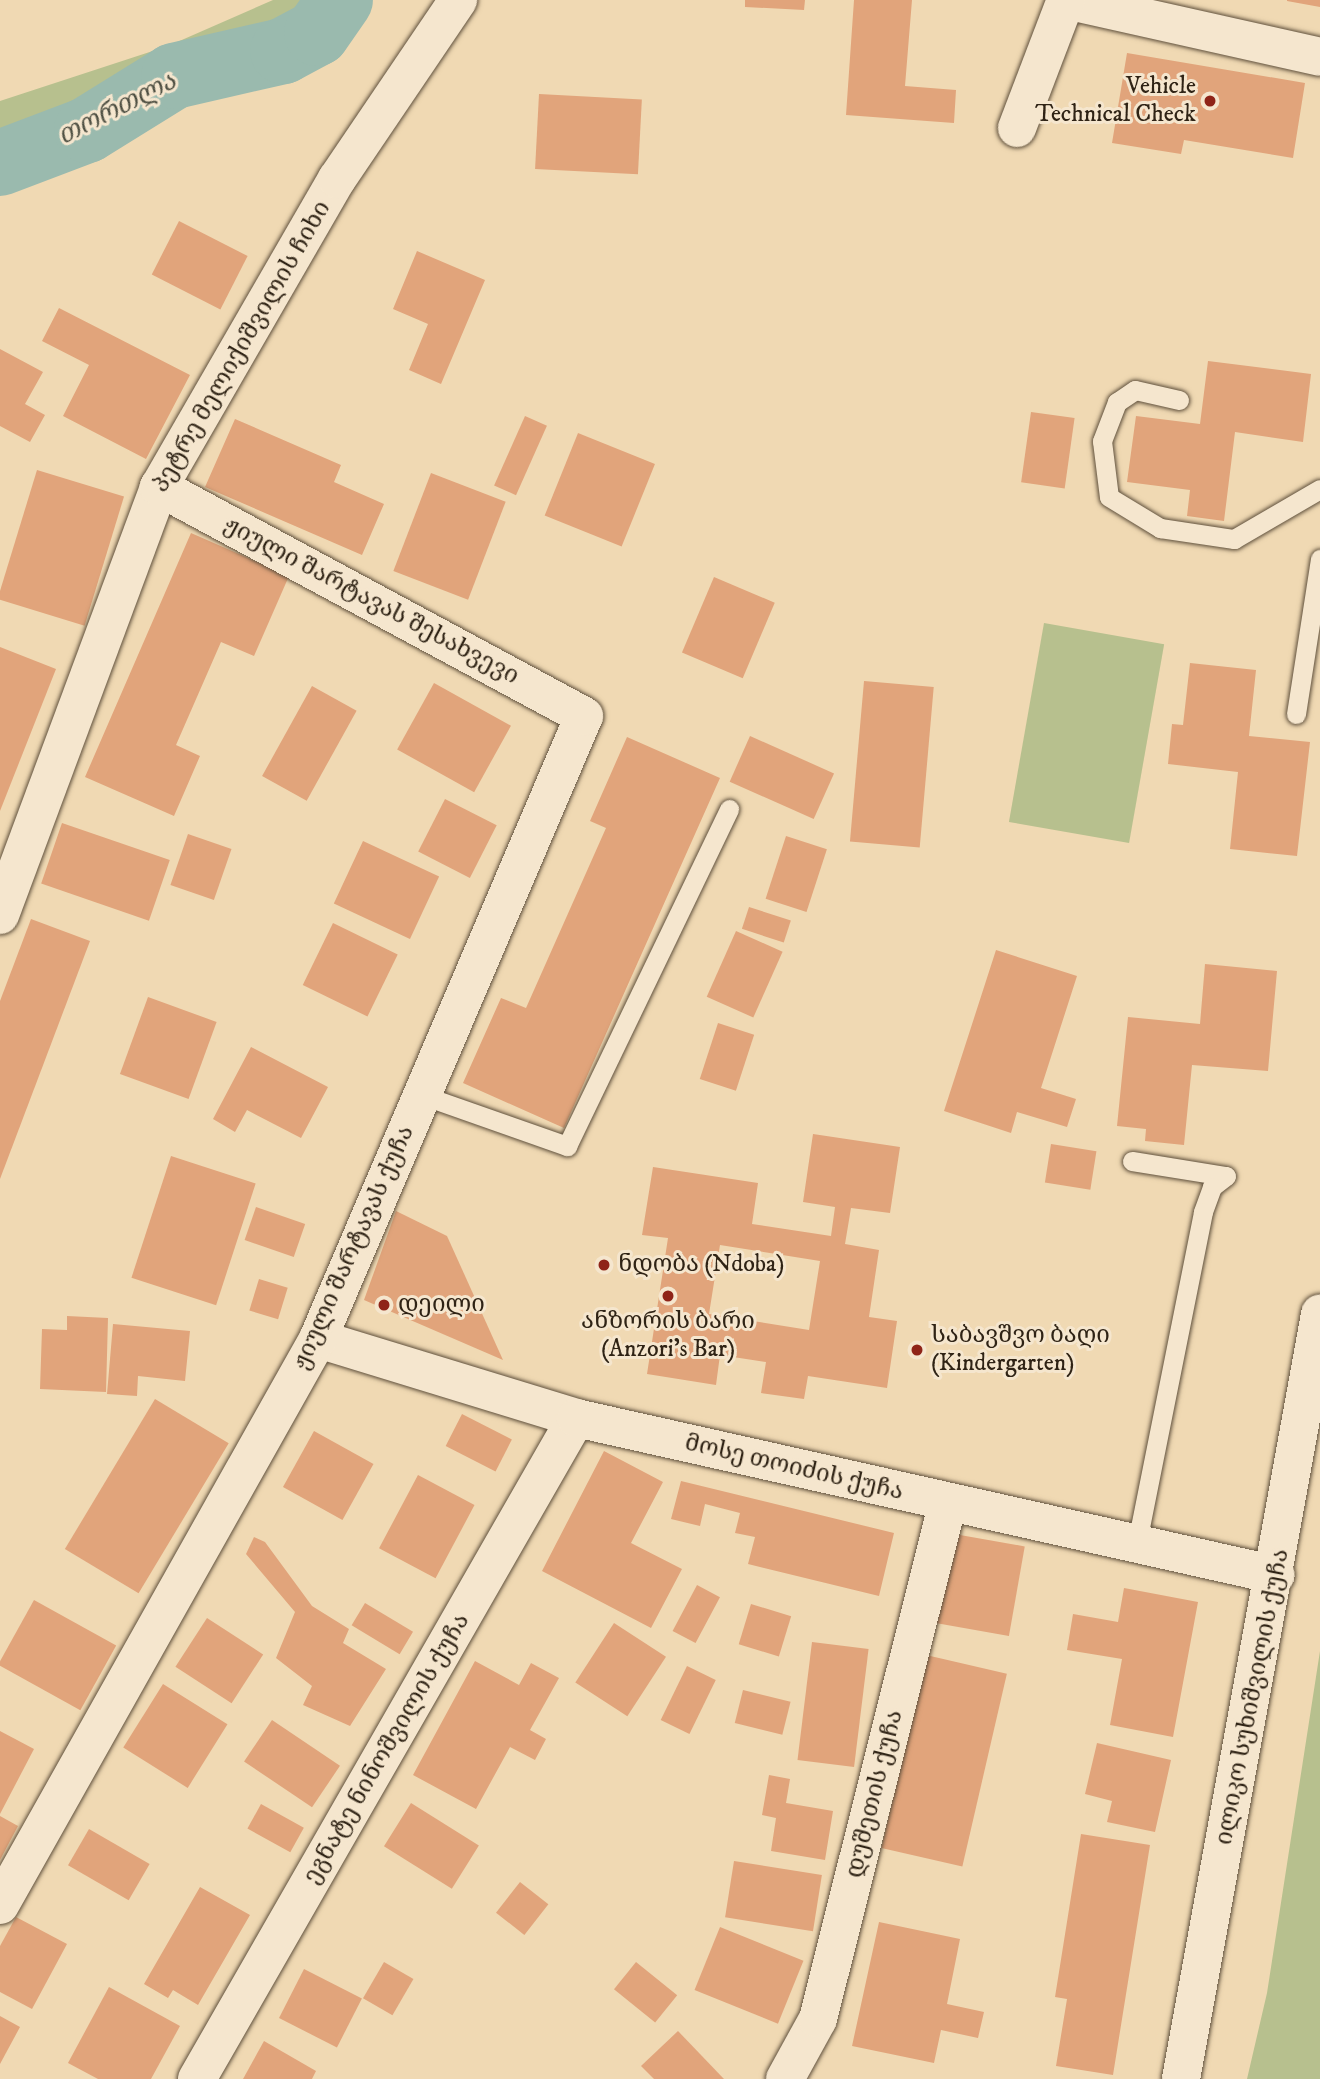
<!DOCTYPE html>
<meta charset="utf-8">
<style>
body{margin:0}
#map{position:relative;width:1320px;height:2079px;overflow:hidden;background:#f0d9b3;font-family:"IM FELL DW Pica","Noto Serif Georgian",serif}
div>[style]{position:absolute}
.green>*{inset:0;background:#b7c08e;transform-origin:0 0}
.river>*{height:66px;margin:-33px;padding:0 33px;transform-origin:33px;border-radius:33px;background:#9abaae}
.building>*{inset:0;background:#e1a47b;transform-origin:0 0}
.roads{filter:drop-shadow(0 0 2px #5f503c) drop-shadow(0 0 2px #5f503c)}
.service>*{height:19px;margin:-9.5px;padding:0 9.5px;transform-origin:9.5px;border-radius:9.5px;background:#f5e6ce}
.minor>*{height:38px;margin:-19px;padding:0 19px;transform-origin:19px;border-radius:19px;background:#f5e6ce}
.tertiary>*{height:38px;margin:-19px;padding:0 19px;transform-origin:19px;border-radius:19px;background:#f5e6ce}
.secondary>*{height:38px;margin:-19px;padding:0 19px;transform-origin:19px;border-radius:19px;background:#f5e6ce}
.dots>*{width:19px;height:19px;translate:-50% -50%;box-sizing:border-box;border:4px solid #f5e6ce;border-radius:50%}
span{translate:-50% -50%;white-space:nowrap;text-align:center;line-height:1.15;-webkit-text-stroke:6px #f5e6ce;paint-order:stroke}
.poi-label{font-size:24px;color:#2f2315}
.right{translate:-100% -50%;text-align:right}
.left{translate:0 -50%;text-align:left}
.street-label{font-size:24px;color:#2f2315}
.water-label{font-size:26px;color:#4f5043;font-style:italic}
</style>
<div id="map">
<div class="green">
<div style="clip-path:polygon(273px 0,340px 0,317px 33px,283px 51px,174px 76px,87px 130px,0 163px,0 101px,168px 46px)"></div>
<div style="left:1044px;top:623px;width:122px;height:202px;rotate:10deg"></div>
<div style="clip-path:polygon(1320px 1651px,1320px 2079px,1247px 2079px,1267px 1993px)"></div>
</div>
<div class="river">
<div style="left:0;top:163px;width:93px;rotate:-20.8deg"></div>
<div style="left:87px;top:130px;width:102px;rotate:-31.8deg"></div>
<div style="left:174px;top:76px;width:112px;rotate:-12.9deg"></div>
<div style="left:283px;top:51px;width:38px;rotate:-28deg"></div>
<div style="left:317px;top:33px;width:40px;rotate:-55.1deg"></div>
</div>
<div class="building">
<div style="clip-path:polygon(745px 0,805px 0,804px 10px,745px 7px)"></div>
<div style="clip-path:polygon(854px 0,912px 0,905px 86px,956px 90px,954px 123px,846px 115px)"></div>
<div style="clip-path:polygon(1287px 0,1320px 0,1320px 7px,1287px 1px)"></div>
<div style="clip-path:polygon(1127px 53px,1305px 83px,1293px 158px,1184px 140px,1181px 154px,1112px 143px)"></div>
<div style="left:539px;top:94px;width:103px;height:75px;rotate:3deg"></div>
<div style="left:179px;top:221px;width:77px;height:60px;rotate:27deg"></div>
<div style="clip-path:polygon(417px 251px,485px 280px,441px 384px,409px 370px,428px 324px,393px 309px)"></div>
<div style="clip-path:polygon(59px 308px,190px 375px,146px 459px,63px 416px,89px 365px,42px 341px)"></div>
<div style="clip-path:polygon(0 349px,43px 372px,25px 404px,45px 415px,30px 442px,0 426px)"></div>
<div style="clip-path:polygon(1208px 361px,1311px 374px,1303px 442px,1235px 432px,1224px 521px,1187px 516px,1190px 490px,1127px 482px,1136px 416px,1200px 424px)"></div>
<div style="left:1031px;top:412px;width:44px;height:71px;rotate:8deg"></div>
<div style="left:525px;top:416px;width:24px;height:76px;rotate:24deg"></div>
<div style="clip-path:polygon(235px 419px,341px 465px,334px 482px,384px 504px,362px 555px,205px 487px)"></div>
<div style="left:578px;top:433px;width:83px;height:89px;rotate:22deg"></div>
<div style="left:37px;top:470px;width:91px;height:135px;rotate:17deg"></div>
<div style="left:431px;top:473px;width:80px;height:105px;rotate:21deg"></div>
<div style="clip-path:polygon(191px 533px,289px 576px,254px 656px,221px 642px,176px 745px,200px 756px,174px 816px,85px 777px)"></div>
<div style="left:714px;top:577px;width:66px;height:82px;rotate:23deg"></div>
<div style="clip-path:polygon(0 647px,56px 669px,0 811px)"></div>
<div style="clip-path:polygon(1190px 663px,1256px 670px,1249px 736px,1310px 742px,1297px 856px,1230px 849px,1238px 772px,1168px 764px,1172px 724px,1183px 725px)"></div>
<div style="left:864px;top:681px;width:70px;height:161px;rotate:5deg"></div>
<div style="left:434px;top:683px;width:88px;height:76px;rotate:29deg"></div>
<div style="left:312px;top:686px;width:51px;height:103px;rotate:29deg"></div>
<div style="left:750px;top:736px;width:92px;height:50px;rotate:24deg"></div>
<div style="clip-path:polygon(627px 737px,720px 778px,564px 1128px,463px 1083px,501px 998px,526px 1008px,606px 828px,590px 821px)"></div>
<div style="left:445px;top:799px;width:58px;height:59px;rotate:27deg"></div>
<div style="left:62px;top:823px;width:114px;height:64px;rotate:19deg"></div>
<div style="left:188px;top:834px;width:46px;height:54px;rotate:19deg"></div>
<div style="left:786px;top:836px;width:43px;height:66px;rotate:18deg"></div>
<div style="left:363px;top:841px;width:84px;height:69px;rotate:25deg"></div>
<div style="left:749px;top:907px;width:44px;height:23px;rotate:18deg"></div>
<div style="clip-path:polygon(31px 919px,90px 941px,0 1179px,0 1001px)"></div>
<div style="left:333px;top:923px;width:72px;height:69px;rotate:26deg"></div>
<div style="left:736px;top:931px;width:51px;height:72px;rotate:24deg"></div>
<div style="clip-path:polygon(996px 950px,1077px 976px,1041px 1088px,1076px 1099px,1067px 1127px,1017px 1112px,1011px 1133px,944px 1111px)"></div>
<div style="clip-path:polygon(1205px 964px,1277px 971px,1268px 1071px,1192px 1065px,1184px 1145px,1145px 1141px,1146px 1129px,1117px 1126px,1128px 1017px,1200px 1024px)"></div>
<div style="left:148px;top:997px;width:73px;height:82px;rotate:20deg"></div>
<div style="left:718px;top:1023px;width:38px;height:59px;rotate:18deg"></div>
<div style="clip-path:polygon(251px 1047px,328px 1087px,301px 1138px,247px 1110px,235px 1132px,213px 1119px)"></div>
<div style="clip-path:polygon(evenodd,813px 1134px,900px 1147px,890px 1213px,851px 1208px,845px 1244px,879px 1250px,869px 1317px,897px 1321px,887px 1388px,808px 1376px,804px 1399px,761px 1393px,766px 1362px,720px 1355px,716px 1385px,647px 1374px,668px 1238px,642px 1235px,653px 1167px,758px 1183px,752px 1224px,831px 1236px,835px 1207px,803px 1202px,813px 1134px,720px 1245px,820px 1261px,809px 1330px,709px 1314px,720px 1245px)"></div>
<div style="left:1051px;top:1144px;width:46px;height:39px;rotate:9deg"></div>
<div style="left:171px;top:1156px;width:89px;height:128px;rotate:18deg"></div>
<div style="left:256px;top:1207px;width:52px;height:35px;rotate:19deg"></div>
<div style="clip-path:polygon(396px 1211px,447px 1236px,503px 1360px,364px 1300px)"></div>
<div style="left:259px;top:1279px;width:30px;height:33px;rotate:17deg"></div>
<div style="clip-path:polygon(67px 1316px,108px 1318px,106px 1392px,40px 1389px,42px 1329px,67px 1330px)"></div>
<div style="clip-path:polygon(113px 1324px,190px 1331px,185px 1381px,138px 1376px,137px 1396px,107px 1394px)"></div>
<div style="left:155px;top:1399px;width:86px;height:175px;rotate:31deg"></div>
<div style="left:462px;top:1414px;width:56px;height:36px;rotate:27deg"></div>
<div style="left:314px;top:1431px;width:68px;height:64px;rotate:29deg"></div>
<div style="clip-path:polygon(604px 1451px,663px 1482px,631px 1543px,682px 1569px,651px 1628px,542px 1571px)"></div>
<div style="left:418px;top:1475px;width:64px;height:83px;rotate:28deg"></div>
<div style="clip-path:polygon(681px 1481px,894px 1533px,879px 1596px,748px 1564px,755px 1537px,735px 1533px,740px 1513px,705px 1504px,700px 1526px,671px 1519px)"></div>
<div style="left:943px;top:1532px;width:83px;height:91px;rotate:10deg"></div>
<div style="clip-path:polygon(254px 1537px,265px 1542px,312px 1606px,349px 1629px,343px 1643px,386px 1669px,350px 1726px,303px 1705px,312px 1686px,276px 1658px,295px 1612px,246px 1554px)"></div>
<div style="left:697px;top:1585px;width:26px;height:52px;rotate:28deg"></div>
<div style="clip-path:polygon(1124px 1588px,1198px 1602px,1173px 1737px,1110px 1725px,1122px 1659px,1067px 1650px,1073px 1614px,1118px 1622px)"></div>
<div style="left:34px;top:1600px;width:94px;height:74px;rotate:29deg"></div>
<div style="left:365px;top:1603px;width:56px;height:26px;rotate:31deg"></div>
<div style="left:751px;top:1604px;width:42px;height:42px;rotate:17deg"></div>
<div style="left:207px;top:1618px;width:67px;height:58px;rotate:33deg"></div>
<div style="left:614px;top:1623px;width:62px;height:71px;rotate:33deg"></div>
<div style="left:812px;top:1642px;width:57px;height:119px;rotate:7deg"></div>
<div style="left:926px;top:1655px;width:83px;height:198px;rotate:13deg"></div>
<div style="clip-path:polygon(475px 1661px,519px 1685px,531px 1663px,559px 1678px,530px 1730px,546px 1739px,535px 1760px,510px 1747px,476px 1809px,413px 1775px)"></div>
<div style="left:687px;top:1666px;width:32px;height:60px;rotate:26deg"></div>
<div style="left:163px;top:1684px;width:76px;height:75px;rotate:32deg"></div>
<div style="left:743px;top:1690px;width:49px;height:34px;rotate:14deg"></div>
<div style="left:272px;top:1720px;width:82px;height:50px;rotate:34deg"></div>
<div style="clip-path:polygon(0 1731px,34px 1749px,0 1814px)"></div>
<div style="clip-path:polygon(1097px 1743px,1171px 1760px,1155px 1832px,1107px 1822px,1112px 1801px,1085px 1794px)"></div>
<div style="clip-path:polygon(769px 1775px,790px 1779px,786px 1803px,833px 1811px,825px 1860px,771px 1851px,776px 1818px,762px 1815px)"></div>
<div style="left:411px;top:1803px;width:80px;height:51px;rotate:32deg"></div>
<div style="left:261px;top:1804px;width:49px;height:28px;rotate:29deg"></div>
<div style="clip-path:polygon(0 1816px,18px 1826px,0 1860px)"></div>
<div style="left:89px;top:1829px;width:70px;height:42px;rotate:30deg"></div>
<div style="clip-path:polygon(1081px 1834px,1150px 1845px,1113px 2075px,1056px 2066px,1067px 1999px,1055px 1997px)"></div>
<div style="left:734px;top:1861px;width:89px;height:57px;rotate:9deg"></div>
<div style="left:520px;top:1882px;width:36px;height:39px;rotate:38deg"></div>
<div style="clip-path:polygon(200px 1887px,250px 1915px,198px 2005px,173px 1990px,168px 1998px,144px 1984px)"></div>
<div style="clip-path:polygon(16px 1917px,67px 1944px,32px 2009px,0 1992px,0 1946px)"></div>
<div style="clip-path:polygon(879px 1922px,960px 1939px,947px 2004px,984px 2012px,978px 2038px,941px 2030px,934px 2063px,852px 2046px)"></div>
<div style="left:720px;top:1927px;width:90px;height:68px;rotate:22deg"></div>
<div style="left:384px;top:1962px;width:34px;height:42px;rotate:30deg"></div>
<div style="left:636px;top:1962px;width:53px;height:35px;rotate:39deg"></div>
<div style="left:304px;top:1969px;width:65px;height:55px;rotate:27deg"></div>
<div style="clip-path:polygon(109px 1987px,180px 2026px,151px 2079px,98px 2079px,68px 2063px)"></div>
<div style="clip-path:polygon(0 2016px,20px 2027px,0 2064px)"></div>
<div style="clip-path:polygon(678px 2031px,724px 2079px,654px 2079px,641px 2066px)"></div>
<div style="clip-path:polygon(264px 2041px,316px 2071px,312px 2079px,243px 2079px)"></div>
</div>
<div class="roads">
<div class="service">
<div style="left:1179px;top:400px;width:45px;rotate:-167.2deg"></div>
<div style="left:1135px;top:390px;width:22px;rotate:146deg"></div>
<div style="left:1117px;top:402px;width:42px;rotate:111deg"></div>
<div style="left:1102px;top:441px;width:56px;rotate:82.9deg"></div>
<div style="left:1109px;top:497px;width:60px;rotate:31.3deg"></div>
<div style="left:1160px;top:528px;width:75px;rotate:8.5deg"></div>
<div style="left:1234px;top:539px;width:99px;rotate:-30.2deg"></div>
<div style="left:1296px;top:714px;width:157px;rotate:-81.2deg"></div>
<div style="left:422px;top:1095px;width:154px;rotate:19.4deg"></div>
<div style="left:567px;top:1146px;width:374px;rotate:-64.3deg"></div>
<div style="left:1132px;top:1161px;width:95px;rotate:9.1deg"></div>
<div style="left:1226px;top:1176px;width:18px;rotate:142deg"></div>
<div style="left:1212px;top:1187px;width:27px;rotate:110deg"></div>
<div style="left:1203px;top:1212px;width:336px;rotate:101.3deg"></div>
</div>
<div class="minor">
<div style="left:1066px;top:0;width:260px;rotate:12.6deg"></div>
<div style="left:1017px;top:128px;width:137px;rotate:-69.1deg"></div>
<div style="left:0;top:915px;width:457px;rotate:-69.6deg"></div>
<div style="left:159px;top:487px;width:356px;rotate:-60deg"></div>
<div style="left:337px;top:179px;width:216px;rotate:-55.9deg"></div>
<div style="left:318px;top:1339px;width:270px;rotate:17deg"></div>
<div style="left:0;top:1905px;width:649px;rotate:-60.67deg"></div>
<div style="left:318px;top:1339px;width:677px;rotate:-66.88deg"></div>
<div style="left:584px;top:716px;width:483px;rotate:-151.7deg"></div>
<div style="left:785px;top:2079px;width:68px;rotate:-61.2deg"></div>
<div style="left:818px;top:2019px;width:533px;rotate:-75.89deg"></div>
</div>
<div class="tertiary">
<div style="left:197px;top:2079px;width:762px;rotate:-60.17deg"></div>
<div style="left:576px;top:1418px;width:717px;rotate:12.64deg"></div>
</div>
<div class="secondary">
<div style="left:1181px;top:2079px;width:778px;rotate:-79.7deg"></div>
</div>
</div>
<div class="dots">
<div style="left:1210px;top:101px;background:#8f2418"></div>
<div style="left:604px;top:1265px;background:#8f2418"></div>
<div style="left:668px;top:1296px;background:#8f2418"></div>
<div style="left:384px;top:1305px;background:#8f2418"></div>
<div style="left:917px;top:1350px;background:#8f2418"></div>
</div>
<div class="poi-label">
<span class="right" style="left:1196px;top:101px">Vehicle<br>Technical Check</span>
<span class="left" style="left:618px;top:1265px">ნდობა (Ndoba)</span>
<span class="left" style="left:398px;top:1305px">დეილი</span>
<span style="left:668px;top:1336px">ანზორის ბარი<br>(Anzori's Bar)</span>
<span class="left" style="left:931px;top:1350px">საბავშვო ბაღი<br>(Kindergarten)</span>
</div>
<div class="street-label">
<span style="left:242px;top:347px;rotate:-60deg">პეტრე მელიქიშვილის ჩიხი</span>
<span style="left:371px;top:601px;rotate:28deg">ჟიული შარტავას შესახვევი</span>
<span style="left:354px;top:1248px;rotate:-66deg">ჟიული შარტავას ქუჩა</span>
<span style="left:794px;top:1468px;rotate:13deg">მოსე თოიძის ქუჩა</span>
<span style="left:1253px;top:1697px;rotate:-79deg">ილიკო სუხიშვილის ქუჩა</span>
<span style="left:387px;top:1749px;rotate:-60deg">ეგნატე ნინოშვილის ქუჩა</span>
<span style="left:875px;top:1794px;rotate:-76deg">დუშეთის ქუჩა</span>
</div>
<div class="water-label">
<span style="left:117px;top:109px;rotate:-27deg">თორთლა</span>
</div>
</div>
